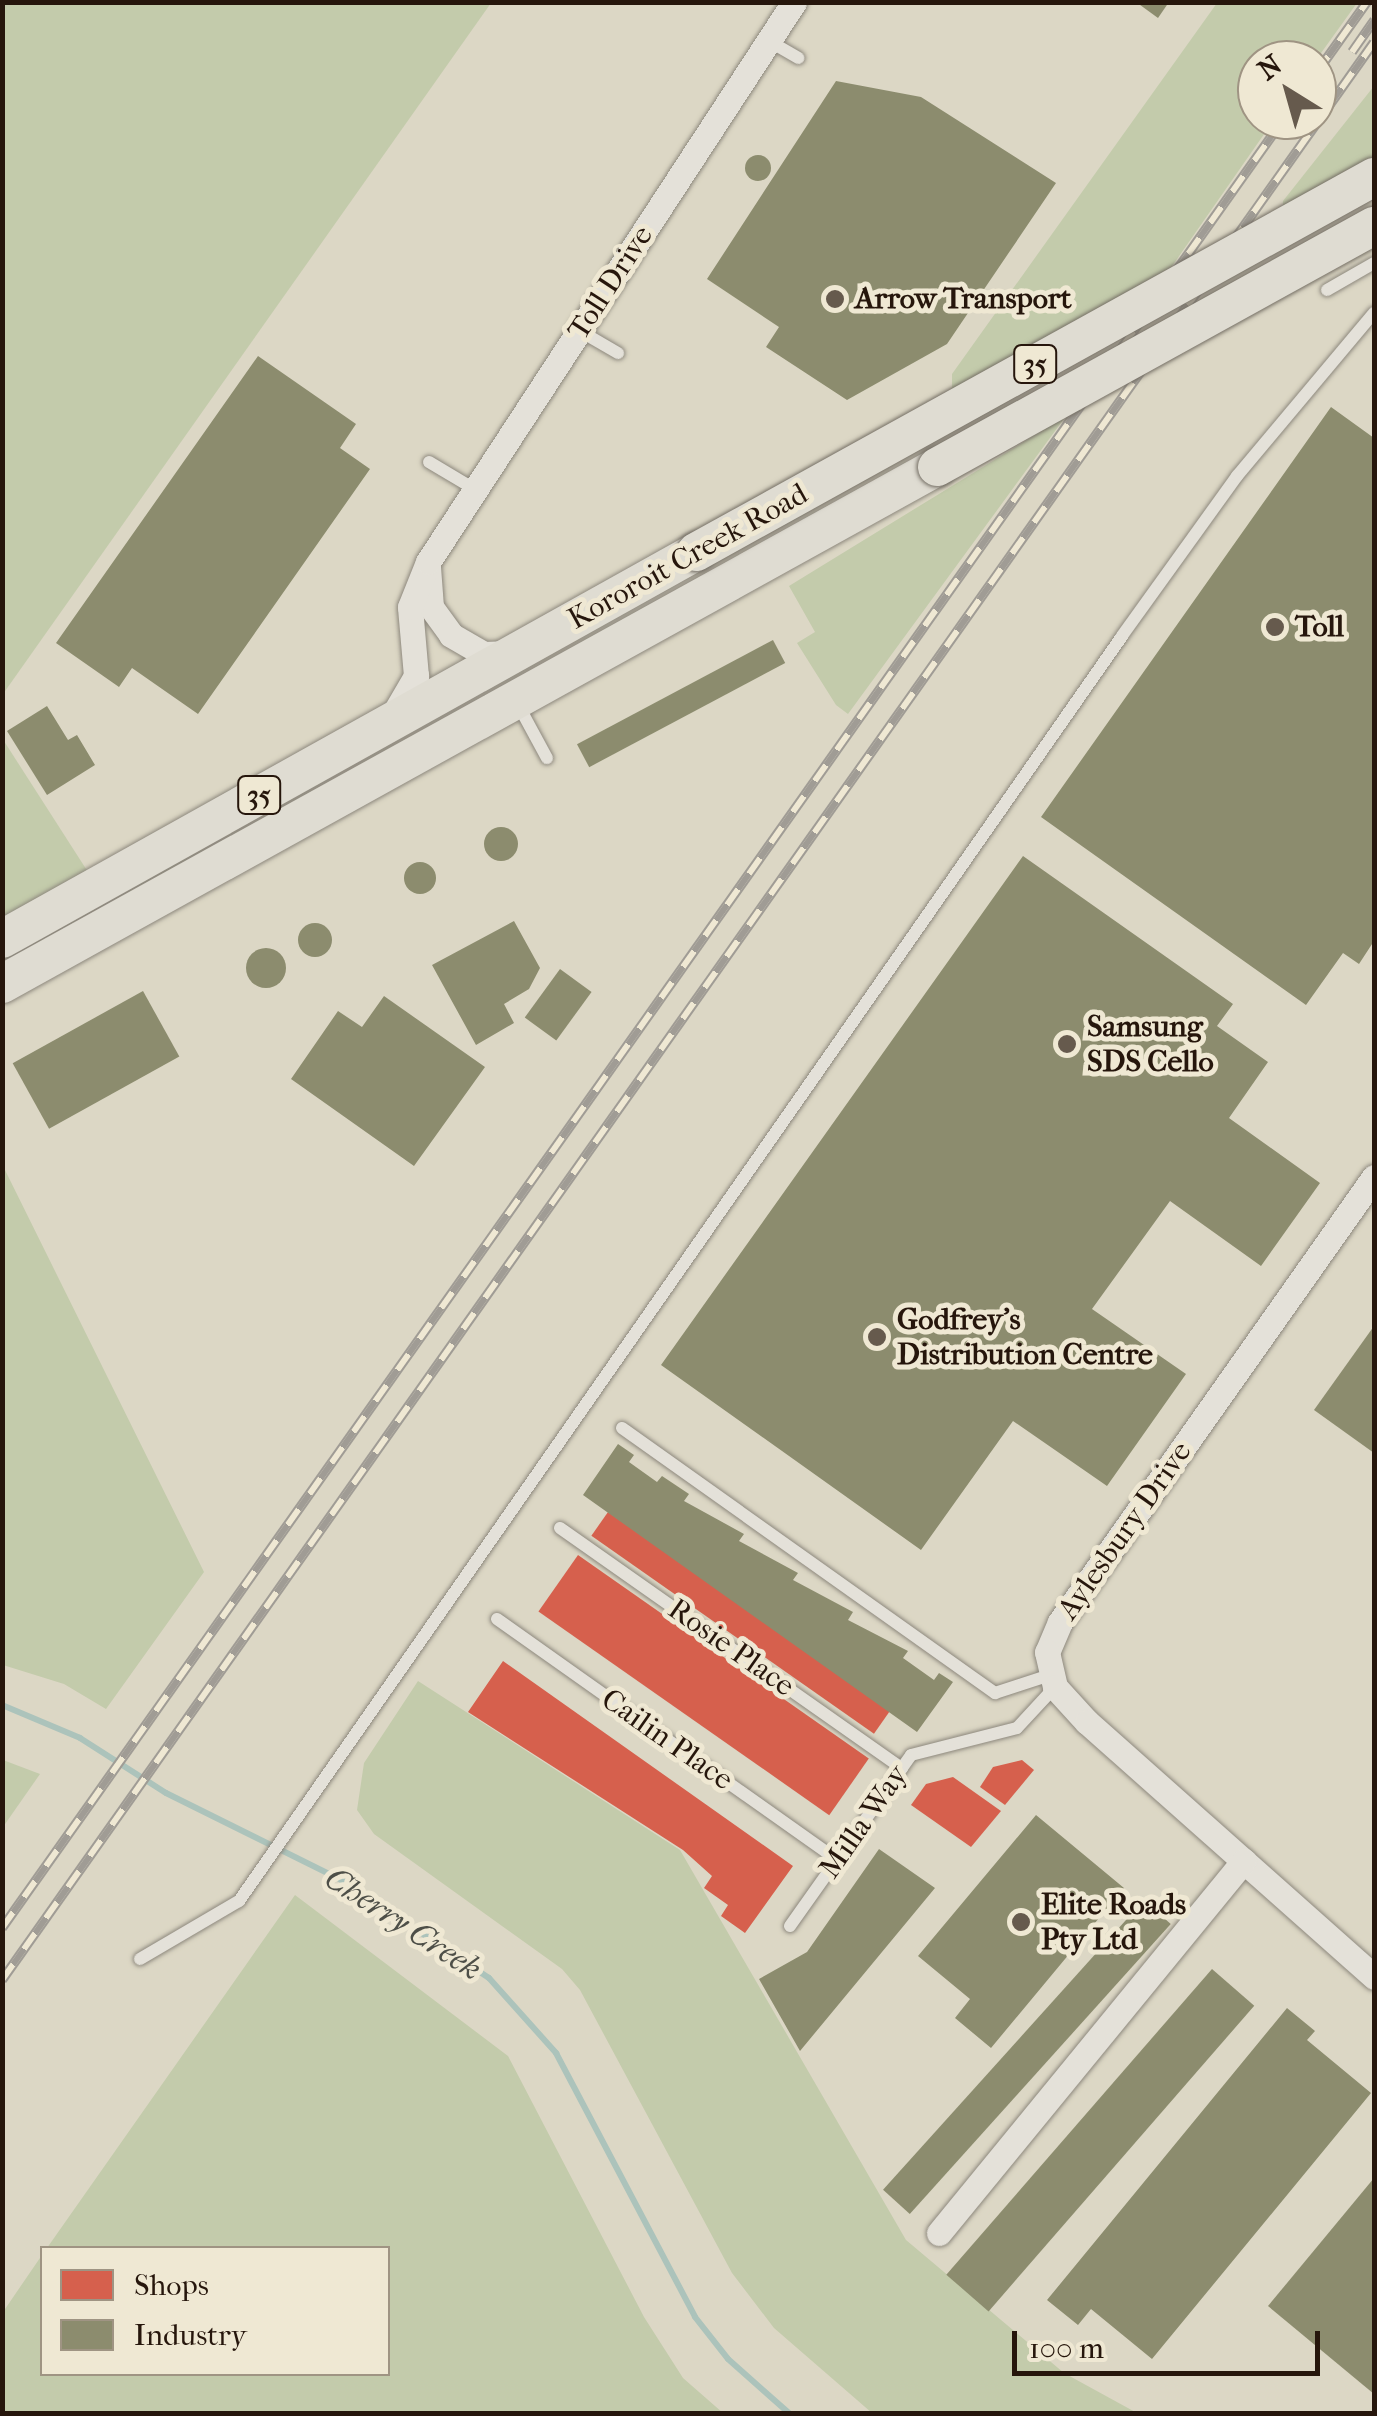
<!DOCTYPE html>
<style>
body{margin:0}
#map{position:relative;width:1377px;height:2416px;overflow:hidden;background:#dcd7c5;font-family:"IM FELL French Canon",serif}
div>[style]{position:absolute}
.green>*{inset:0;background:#c3cbab}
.shops>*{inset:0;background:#d6604d;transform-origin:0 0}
.industry>*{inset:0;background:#8c8c6e;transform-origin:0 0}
.round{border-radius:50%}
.stream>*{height:6px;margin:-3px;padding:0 3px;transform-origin:3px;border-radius:3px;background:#acc3bb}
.roads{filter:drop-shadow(0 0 2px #8d887d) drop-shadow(0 0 2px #8d887d)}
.lane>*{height:12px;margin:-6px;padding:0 6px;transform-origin:6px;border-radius:6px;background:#e4e1d9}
.street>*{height:25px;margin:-12.5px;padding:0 12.5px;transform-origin:12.5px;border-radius:12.5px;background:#e4e1d9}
.primary>*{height:38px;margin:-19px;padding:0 19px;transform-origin:19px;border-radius:19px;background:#dfdcd2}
.rail>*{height:10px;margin-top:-5px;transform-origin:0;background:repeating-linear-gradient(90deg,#efe8d3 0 19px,#a09c95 0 38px);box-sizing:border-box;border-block:2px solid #a09c95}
.bridges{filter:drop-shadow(0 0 2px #746e64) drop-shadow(0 0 2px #746e64)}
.primary-bridge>*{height:38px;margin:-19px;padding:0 19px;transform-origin:19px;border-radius:19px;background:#dfdcd2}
.dots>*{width:28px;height:28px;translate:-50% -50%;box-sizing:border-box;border:5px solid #efe8d3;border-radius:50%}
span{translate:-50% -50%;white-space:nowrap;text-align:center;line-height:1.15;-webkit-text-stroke:10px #efe8d3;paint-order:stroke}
.shield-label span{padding:2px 8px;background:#efe8d3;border:2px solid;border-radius:8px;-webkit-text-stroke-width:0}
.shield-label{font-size:28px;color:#26160c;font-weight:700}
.street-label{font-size:30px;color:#26160c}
.poi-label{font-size:30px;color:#26160c;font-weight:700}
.left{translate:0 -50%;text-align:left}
.water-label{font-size:32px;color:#4e4f48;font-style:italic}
.frame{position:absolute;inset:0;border:5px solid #26160c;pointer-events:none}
.legend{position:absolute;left:40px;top:2246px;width:350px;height:130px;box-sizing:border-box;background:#efe8d3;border:2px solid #9f9483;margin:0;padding:12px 18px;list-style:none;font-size:30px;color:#26160c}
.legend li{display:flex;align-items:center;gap:20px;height:50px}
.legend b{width:50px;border:2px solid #9f9483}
.north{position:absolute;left:1237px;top:40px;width:100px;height:100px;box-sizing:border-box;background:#efe8d3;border:2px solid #9f9483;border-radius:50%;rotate:323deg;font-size:28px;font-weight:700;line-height:40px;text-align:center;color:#26160c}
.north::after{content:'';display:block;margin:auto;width:35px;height:45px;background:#665a4d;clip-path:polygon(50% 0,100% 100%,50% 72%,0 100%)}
.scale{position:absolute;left:1012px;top:2331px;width:308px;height:45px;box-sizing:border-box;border:5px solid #26160c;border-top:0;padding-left:12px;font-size:30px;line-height:35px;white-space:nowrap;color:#26160c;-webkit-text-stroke:8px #efe8d3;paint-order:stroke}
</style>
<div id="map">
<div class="green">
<div style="clip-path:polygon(3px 2px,491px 3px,3px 694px,2px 3px)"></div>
<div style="clip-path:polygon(1217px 3px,1357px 3px,1316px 60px,1257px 60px,1257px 120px,1274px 120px,1161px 282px,952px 401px,952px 374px)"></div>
<div style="clip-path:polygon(1374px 86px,1374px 165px,1283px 216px,1283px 201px)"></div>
<div style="clip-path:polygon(1066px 416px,848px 714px,836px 705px,797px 643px,815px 632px,789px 586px)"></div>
<div style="clip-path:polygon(2px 738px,88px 872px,2px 921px)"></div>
<div style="clip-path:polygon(3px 1166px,204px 1572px,106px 1709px,64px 1684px,3px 1665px)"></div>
<div style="clip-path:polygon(418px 1681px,680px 1850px,906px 2240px,1064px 2373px,1137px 2413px,872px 2413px,774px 2328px,732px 2273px,580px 1990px,562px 1969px,374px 1834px,357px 1810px,364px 1763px)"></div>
<div style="clip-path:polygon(3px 1760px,40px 1774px,3px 1827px,2px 1760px)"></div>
<div style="clip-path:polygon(295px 1895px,508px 2056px,644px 2317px,683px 2378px,723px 2413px,3px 2413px,3px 2312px,42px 2255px,42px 2374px,388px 2374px,388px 2248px,47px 2248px)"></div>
</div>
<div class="shops">
<div style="left:608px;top:1512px;width:345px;height:29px;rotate:35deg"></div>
<div style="left:578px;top:1555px;width:355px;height:69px;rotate:35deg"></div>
<div style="clip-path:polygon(503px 1661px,793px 1866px,745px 1933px,721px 1916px,728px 1905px,704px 1888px,712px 1876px,683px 1850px,468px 1712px)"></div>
<div style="clip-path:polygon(1022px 1760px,1034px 1770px,1005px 1805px,980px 1787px,993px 1767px)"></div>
<div style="clip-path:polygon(953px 1777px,1001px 1811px,971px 1847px,911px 1805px,926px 1784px)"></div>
</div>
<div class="industry">
<div style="clip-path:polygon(1136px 2px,1169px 2px,1158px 18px)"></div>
<div style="clip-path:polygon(836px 81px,921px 97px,1056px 183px,947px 344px,847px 400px,766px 347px,779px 327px,707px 279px)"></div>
<div class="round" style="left:745px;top:155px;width:26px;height:26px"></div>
<div style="clip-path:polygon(258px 356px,356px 424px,340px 448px,370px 469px,198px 714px,132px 668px,119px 687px,56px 643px)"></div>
<div style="clip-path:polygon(1331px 407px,1374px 438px,1374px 941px,1359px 964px,1343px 953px,1306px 1005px,1041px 817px)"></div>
<div style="left:773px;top:640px;width:26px;height:222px;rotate:62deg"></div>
<div style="clip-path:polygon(47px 706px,68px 740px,77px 735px,95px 765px,47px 795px,7px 731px)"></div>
<div class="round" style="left:484px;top:827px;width:34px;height:34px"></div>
<div style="clip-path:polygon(1023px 856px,1233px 1004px,1217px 1026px,1268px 1062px,1229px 1118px,1320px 1183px,1261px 1266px,1170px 1201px,1092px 1309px,1186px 1374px,1107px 1486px,1013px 1421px,921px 1550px,661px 1365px)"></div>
<div class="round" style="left:404px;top:862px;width:32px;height:32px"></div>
<div style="clip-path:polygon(514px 921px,540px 968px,529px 989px,504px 1004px,514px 1023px,476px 1045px,432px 965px)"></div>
<div class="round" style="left:298px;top:923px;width:34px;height:34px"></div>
<div class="round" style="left:246px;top:948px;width:40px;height:40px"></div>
<div style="left:560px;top:969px;width:39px;height:60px;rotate:36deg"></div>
<div style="left:143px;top:991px;width:75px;height:149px;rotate:61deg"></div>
<div style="clip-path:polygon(384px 996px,485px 1067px,414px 1166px,291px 1079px,338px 1011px,362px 1027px)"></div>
<div style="clip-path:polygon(1374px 1326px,1374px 1453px,1314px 1410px)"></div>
<div style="clip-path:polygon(618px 1444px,634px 1455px,629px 1462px,657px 1482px,662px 1476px,689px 1494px,684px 1501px,744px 1534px,739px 1541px,798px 1573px,793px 1580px,853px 1612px,848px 1620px,908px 1651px,903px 1658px,934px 1680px,939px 1673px,953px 1682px,917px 1732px,583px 1495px)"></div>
<div style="clip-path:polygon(1036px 1815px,1124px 1888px,991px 2048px,955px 2018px,970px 1999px,918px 1956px)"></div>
<div style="clip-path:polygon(879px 1849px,935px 1888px,800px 2051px,759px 1979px,807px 1952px)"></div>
<div style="left:1144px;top:1900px;width:36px;height:390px;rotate:42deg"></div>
<div style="left:1212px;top:1969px;width:56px;height:405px;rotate:41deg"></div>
<div style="clip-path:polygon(1287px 2008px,1315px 2031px,1307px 2040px,1371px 2093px,1152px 2359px,1091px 2309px,1078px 2325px,1047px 2300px)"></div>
<div style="clip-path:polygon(1374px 2178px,1374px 2394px,1268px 2306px)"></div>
</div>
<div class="stream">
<div style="left:2px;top:1705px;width:85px;rotate:22.9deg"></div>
<div style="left:80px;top:1738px;width:102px;rotate:32.6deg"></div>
<div style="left:166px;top:1793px;width:200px;rotate:26.4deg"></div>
<div style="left:345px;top:1882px;width:173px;rotate:33.7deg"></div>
<div style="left:489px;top:1978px;width:101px;rotate:48.2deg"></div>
<div style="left:556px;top:2053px;width:298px;rotate:62.2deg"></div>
<div style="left:695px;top:2317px;width:53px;rotate:51.8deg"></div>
<div style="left:728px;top:2359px;width:83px;rotate:41.6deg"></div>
</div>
<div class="roads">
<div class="lane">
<div style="left:769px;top:41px;width:34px;rotate:30deg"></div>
<div style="left:1327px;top:290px;width:54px;rotate:-29.9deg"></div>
<div style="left:580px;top:331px;width:44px;rotate:30.1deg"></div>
<div style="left:429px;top:462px;width:55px;rotate:30.8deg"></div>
<div style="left:516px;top:701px;width:65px;rotate:61.5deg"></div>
<div style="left:622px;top:1428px;width:458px;rotate:35.4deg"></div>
<div style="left:995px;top:1693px;width:58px;rotate:-18.1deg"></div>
<div style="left:560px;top:1528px;width:418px;rotate:35.1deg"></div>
<div style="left:497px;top:1619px;width:417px;rotate:35.3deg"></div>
<div style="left:790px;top:1926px;width:209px;rotate:-54.7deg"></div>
<div style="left:911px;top:1755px;width:109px;rotate:-14.3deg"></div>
<div style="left:1017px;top:1728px;width:56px;rotate:-47.2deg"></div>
<div style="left:140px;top:1959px;width:115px;rotate:-30.4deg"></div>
<div style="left:239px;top:1901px;width:1543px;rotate:-55.08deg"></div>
<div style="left:1122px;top:636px;width:197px;rotate:-54.3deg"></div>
<div style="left:1237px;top:476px;width:213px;rotate:-50deg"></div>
</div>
<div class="street">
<div style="left:428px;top:567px;width:40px;rotate:85.7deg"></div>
<div style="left:431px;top:607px;width:34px;rotate:54deg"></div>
<div style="left:451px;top:635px;width:38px;rotate:30deg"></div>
<div style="left:484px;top:654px;width:26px;rotate:-2deg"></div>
<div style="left:392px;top:717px;width:48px;rotate:-59.7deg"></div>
<div style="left:416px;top:676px;width:69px;rotate:-95deg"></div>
<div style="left:410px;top:607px;width:48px;rotate:-68.2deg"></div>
<div style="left:428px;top:562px;width:669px;rotate:-56.83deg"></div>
<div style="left:1374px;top:1177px;width:545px;rotate:125.21deg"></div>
<div style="left:1060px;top:1622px;width:33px;rotate:113deg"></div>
<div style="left:1047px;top:1652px;width:36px;rotate:77deg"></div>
<div style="left:1055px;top:1687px;width:47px;rotate:47.6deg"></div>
<div style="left:1087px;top:1722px;width:384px;rotate:41.6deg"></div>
<div style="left:939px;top:2233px;width:481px;rotate:-50.7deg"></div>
</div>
<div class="primary">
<div style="left:2px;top:939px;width:795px;rotate:-29.15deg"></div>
<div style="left:2px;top:984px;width:1068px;rotate:-28.94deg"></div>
</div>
</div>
<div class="rail">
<div style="left:1352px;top:52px;width:39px;rotate:-55deg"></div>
<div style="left:1317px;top:72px;width:86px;rotate:-54.5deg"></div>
<div style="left:2px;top:1928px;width:2216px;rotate:-54.68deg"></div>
<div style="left:2px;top:1980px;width:2374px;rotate:-54.7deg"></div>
</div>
<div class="bridges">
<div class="primary-bridge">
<div style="left:937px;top:467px;width:499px;rotate:-28.9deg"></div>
<div style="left:696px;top:552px;width:775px;rotate:-28.95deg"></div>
</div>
</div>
<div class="dots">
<div style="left:835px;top:299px;background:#665a4d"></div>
<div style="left:1275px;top:627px;background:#665a4d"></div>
<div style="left:1067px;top:1044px;background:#665a4d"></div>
<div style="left:877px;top:1337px;background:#665a4d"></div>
<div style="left:1021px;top:1922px;background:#665a4d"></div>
</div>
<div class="shield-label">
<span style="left:1035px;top:364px">35</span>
<span style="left:259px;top:795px">35</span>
</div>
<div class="street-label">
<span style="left:611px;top:283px;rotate:-57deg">Toll Drive</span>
<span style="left:688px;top:557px;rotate:-29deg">Kororoit Creek Road</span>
<span style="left:1125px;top:1531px;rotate:-55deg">Aylesbury Drive</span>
<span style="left:731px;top:1648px;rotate:35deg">Rosie Place</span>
<span style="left:667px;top:1740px;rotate:35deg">Cailin Place</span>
<span style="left:864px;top:1822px;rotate:-55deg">Milla Way</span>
</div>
<div class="poi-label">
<span class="left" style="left:855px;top:299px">Arrow Transport</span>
<span class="left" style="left:1295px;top:627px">Toll</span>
<span class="left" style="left:1087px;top:1044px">Samsung<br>SDS Cello</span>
<span class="left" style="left:897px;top:1337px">Godfrey's<br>Distribution Centre</span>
<span class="left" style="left:1041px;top:1922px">Elite Roads<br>Pty Ltd</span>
</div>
<div class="water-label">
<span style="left:403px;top:1924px;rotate:33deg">Cherry Creek</span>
</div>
<div class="frame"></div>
<ul class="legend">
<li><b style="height:28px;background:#d6604d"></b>Shops</li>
<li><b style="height:28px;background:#8c8c6e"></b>Industry</li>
</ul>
<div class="north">N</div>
<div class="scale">100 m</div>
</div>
